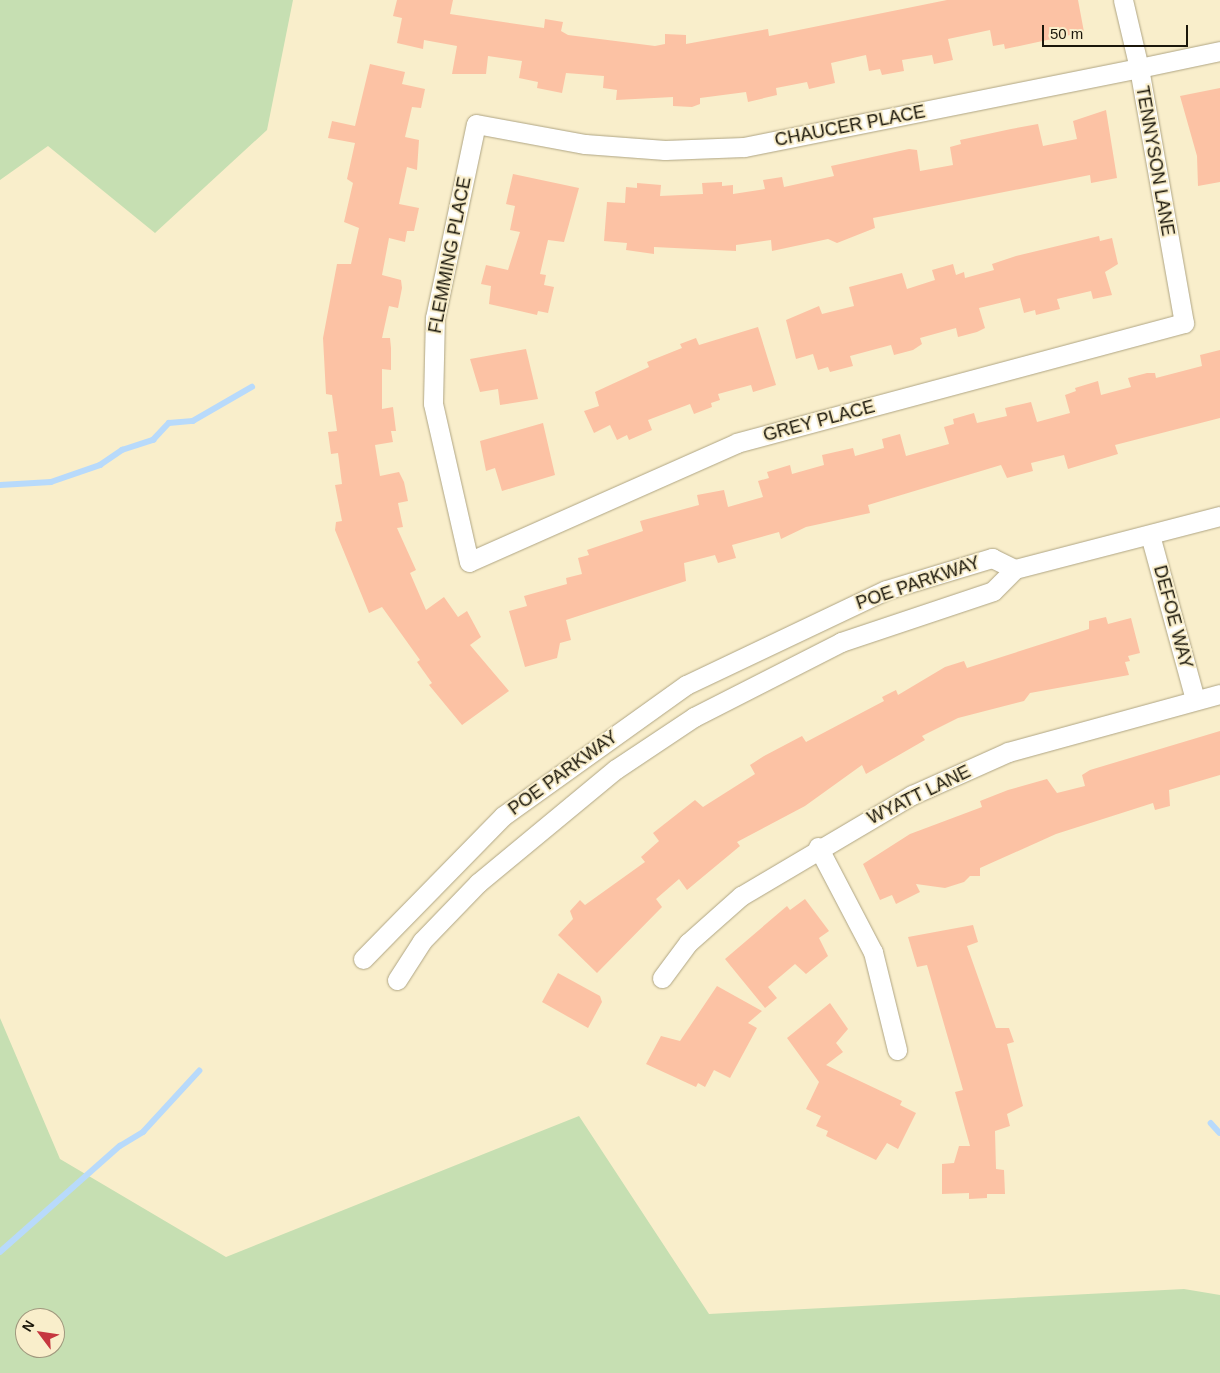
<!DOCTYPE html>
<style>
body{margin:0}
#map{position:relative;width:1220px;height:1373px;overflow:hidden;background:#f9eecb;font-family:Arial,sans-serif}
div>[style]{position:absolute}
.green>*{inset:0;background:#c6dfb2}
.stream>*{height:5.5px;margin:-2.75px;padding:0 2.75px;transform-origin:2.75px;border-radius:2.75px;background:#b8dafb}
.building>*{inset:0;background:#fcc2a4}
.roads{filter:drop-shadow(0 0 1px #afa584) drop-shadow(0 0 1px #afa584)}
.minor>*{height:19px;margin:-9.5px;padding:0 9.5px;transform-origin:9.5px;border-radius:9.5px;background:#fff}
span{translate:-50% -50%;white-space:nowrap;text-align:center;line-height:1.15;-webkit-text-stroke:4px #f9eecb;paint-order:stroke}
.street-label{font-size:18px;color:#1b170b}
.north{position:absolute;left:15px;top:1308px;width:50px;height:50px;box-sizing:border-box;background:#f9eecb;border:1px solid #a0987e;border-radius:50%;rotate:301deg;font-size:14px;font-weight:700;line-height:20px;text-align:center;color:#1b170b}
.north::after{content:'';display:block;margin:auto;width:18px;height:22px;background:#c6373f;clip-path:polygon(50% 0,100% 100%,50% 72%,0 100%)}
.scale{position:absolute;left:1042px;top:25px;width:146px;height:22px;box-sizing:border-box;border:2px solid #1b170b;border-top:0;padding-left:6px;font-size:15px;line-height:18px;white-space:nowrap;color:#1b170b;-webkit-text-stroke:4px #f9eecb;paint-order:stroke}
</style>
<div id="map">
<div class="green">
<div style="clip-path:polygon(0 0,293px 0,267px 130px,155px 233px,48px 146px,0 180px)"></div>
<div style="clip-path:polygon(evenodd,0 1018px,60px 1159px,226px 1257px,579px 1116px,709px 1314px,1184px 1289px,1220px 1295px,1220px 1373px,0 1373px,0 1018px,25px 1318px,55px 1318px,55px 1348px,25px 1348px,25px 1318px)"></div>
</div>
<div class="stream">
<div style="left:0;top:485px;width:51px;rotate:-3.4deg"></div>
<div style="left:51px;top:482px;width:52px;rotate:-19.1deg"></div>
<div style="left:100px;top:465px;width:27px;rotate:-34deg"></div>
<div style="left:122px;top:450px;width:33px;rotate:-18deg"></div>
<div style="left:153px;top:440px;width:23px;rotate:-47deg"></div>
<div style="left:169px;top:423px;width:24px;rotate:-5deg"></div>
<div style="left:193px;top:421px;width:68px;rotate:-30deg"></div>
<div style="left:1211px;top:1123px;width:13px;rotate:48deg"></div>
<div style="left:0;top:1252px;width:160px;rotate:-41.5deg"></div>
<div style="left:120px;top:1146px;width:27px;rotate:-31deg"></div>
<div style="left:143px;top:1132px;width:83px;rotate:-47.4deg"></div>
</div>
<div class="building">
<div style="clip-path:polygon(397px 0,453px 0,450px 14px,544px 28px,545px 19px,563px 22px,561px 31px,568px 35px,655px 46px,665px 44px,665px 34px,686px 35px,686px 44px,768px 29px,769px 36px,947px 0,1078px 0,1084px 32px,1005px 49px,1004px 44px,993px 46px,990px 30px,948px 39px,953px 60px,934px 64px,932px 55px,902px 60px,904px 71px,882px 75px,880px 69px,869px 71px,866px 55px,831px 63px,835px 83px,809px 89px,807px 82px,776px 88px,777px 95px,748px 102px,746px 92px,700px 98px,700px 104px,692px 107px,673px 106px,673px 97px,616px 100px,617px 90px,603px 88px,604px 76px,566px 73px,562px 93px,537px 88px,538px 82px,519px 78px,522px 61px,488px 56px,486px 74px,452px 74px,457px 46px,424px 40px,423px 49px,397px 43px,402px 18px,393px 16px)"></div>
<div style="clip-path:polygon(370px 64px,405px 72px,402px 84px,425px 89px,421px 108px,412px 107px,405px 137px,419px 140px,417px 170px,407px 167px,399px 204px,419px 208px,414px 231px,407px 231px,405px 242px,389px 238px,382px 275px,401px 280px,402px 288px,398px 308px,389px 306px,382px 338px,390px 338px,391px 348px,391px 370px,382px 369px,382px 409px,393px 407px,396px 431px,391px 431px,393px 442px,375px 445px,380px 476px,399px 472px,404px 482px,408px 501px,398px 503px,403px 527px,397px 528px,416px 570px,410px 573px,426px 610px,444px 597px,458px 617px,467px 611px,481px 637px,470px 645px,509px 691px,462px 725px,429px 685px,432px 683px,417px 662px,420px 660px,382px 607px,369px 613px,335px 530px,336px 522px,342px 521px,335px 485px,342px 484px,338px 453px,331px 454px,328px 432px,337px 431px,332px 395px,326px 394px,323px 338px,337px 264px,351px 264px,359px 228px,344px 222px,353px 183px,347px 179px,355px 143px,328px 138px,332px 121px,355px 126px)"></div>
<div style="clip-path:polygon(1220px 88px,1220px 182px,1198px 186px,1197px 156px,1180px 96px)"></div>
<div style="clip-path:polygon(1106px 110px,1117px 178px,1091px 183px,1090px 175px,873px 218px,875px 228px,837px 243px,828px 239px,772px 251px,771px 240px,736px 245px,736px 251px,654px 247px,654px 254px,626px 250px,627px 243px,604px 241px,607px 202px,625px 203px,626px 187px,637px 188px,637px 183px,661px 185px,660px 196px,703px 194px,702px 183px,722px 182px,722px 186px,733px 185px,733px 194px,765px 189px,763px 180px,782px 177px,784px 187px,834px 176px,831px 166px,909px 149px,917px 150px,920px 171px,953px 165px,950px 147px,961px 144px,960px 140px,1011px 129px,1038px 124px,1043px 146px,1077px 139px,1073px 121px)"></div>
<div style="clip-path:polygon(513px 174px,579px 188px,564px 242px,548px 240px,540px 274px,546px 275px,544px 285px,554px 287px,548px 313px,538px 311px,537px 315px,489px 304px,491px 286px,481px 284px,486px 265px,508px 270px,520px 232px,510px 230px,515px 206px,506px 204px)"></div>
<div style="clip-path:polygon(1099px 236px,1100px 241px,1112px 238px,1118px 264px,1105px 272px,1112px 295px,1093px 299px,1091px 291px,1057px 299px,1060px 309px,1036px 315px,1035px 310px,1024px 313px,1020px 298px,979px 308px,985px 328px,977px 332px,958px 337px,956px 328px,920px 338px,922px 344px,913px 350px,894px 355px,891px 345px,850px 356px,853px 366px,830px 372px,828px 367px,818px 370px,813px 354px,796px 359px,786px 320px,819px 306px,822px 314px,854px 306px,849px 287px,902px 273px,907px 289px,935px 280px,932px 270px,953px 264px,956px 275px,964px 272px,965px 278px,994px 270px,992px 264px,1016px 256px)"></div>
<div style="clip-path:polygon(758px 327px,776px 385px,753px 392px,751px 385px,718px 394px,720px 400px,711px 403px,712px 407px,694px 414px,690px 404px,648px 420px,652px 430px,629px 440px,627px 435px,617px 440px,610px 425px,594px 433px,584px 411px,599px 406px,595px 392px,649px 367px,647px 362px,682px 348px,680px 344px,696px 338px,699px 345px)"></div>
<div style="clip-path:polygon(526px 349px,538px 399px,500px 405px,498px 389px,480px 392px,470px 359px)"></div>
<div style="clip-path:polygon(1220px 350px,1220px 418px,1115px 445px,1118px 454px,1068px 469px,1064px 455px,1031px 463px,1033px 471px,1007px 478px,1001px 465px,868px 505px,870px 513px,806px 527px,781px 539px,779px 532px,732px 545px,736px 558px,718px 563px,715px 555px,684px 563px,686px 581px,566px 620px,571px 640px,560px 643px,557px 658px,525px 667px,509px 611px,527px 606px,524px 596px,567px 584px,566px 578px,582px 574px,578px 558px,589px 555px,587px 550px,643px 531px,640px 521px,699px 505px,697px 495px,724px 490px,728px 507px,763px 497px,758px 481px,769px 478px,767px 472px,790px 465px,792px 474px,824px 465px,822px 455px,853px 448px,855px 456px,884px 448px,882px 439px,900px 434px,906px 456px,949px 444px,944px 427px,954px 424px,953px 419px,974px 413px,977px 423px,1007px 416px,1005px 408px,1031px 402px,1037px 422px,1070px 413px,1065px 395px,1076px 391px,1075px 388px,1098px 381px,1101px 395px,1131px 387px,1128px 378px,1147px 373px,1155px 373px,1156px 378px,1202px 366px,1200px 355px)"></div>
<div style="clip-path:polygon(543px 423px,555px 475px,502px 491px,495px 468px,486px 471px,480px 441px)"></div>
<div style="clip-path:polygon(1106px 617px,1108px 624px,1131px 618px,1140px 653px,1128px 656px,1130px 661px,1125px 662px,1129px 675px,1030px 693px,1024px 701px,958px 718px,922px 736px,925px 740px,866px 774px,862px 765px,805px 806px,737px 842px,740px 846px,687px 890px,679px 879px,656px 899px,662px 907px,597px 973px,558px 935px,573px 919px,570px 911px,580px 900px,585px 905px,645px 862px,641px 857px,659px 841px,653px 833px,695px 800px,703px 807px,755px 774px,750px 765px,764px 756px,802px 736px,806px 742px,884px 701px,882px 697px,896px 690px,898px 695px,945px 667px,964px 661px,967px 668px,1089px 629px,1089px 621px)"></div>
<div style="clip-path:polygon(1220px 731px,1220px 775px,1169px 790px,1170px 806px,1155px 810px,1153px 803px,1056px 834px,980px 868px,980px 876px,970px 876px,964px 882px,945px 888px,916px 884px,920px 892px,896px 904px,892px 895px,880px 900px,863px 864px,910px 834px,982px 807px,980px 801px,1008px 790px,1047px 779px,1057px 793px,1085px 786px,1082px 775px,1090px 770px)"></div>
<div style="clip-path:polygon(805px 899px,829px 931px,819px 938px,828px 956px,806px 974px,795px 964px,768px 987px,777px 998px,765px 1008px,725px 959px,787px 906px,790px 910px)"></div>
<div style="clip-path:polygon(973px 925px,978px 942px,967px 946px,996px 1028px,1009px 1028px,1014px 1042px,1007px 1044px,1023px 1106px,1007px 1114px,1010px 1126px,995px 1131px,996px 1169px,1004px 1170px,1005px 1194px,987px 1194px,987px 1198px,969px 1199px,969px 1193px,942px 1194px,942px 1164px,954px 1163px,959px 1146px,970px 1146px,955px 1092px,963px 1090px,927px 965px,917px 967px,908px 937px)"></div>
<div style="clip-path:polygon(558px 973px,600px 996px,602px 1002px,588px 1028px,542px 1002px)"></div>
<div style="clip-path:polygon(717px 986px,762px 1011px,748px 1023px,757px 1028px,730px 1078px,714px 1070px,705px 1087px,698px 1083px,696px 1087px,646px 1064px,661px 1036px,680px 1041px)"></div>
<div style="clip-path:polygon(830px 1003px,848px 1029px,836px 1043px,843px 1052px,826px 1065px,902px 1101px,900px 1105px,916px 1113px,898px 1149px,887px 1143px,876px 1160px,826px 1136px,828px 1131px,816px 1126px,821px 1116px,806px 1109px,819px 1082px,787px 1038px)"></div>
</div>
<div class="roads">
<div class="minor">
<div style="left:1123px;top:0;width:70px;rotate:76.8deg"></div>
<div style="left:1139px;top:68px;width:259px;rotate:80deg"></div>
<div style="left:1184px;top:323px;width:463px;rotate:165deg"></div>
<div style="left:737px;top:443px;width:293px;rotate:156.1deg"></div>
<div style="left:469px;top:562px;width:163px;rotate:-102.8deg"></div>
<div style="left:433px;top:403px;width:85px;rotate:-88.7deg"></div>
<div style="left:435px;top:318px;width:198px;rotate:-78.1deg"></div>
<div style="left:476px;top:124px;width:111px;rotate:10.4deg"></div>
<div style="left:585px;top:144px;width:80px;rotate:4.3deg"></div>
<div style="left:665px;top:150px;width:79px;rotate:-2.2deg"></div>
<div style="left:744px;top:147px;width:403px;rotate:-11.3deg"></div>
<div style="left:1139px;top:68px;width:83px;rotate:-11.9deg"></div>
<div style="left:1150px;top:535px;width:171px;rotate:74.7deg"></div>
<div style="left:1015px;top:569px;width:212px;rotate:-14.5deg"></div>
<div style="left:818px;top:847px;width:119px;rotate:62.4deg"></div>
<div style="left:873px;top:952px;width:101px;rotate:76.2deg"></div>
<div style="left:363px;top:959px;width:200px;rotate:-45.6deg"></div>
<div style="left:503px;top:816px;width:225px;rotate:-35.6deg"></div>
<div style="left:686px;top:685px;width:221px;rotate:-25.4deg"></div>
<div style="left:886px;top:590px;width:111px;rotate:-16.8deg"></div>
<div style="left:992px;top:558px;width:25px;rotate:26deg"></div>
<div style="left:662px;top:978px;width:44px;rotate:-53.4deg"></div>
<div style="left:688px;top:943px;width:71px;rotate:-41.6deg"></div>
<div style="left:741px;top:896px;width:199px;rotate:-30.6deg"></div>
<div style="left:912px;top:795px;width:105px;rotate:-24.1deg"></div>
<div style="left:1008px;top:752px;width:220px;rotate:-15.3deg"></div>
<div style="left:397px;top:980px;width:46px;rotate:-57.3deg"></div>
<div style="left:422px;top:941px;width:81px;rotate:-46deg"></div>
<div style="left:478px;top:883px;width:179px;rotate:-39.6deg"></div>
<div style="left:616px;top:769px;width:94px;rotate:-33.7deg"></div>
<div style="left:694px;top:717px;width:165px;rotate:-27deg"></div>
<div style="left:841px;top:642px;width:160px;rotate:-18.5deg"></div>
<div style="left:993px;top:591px;width:31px;rotate:-45deg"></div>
</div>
</div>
<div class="street-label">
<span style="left:850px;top:126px;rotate:-11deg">CHAUCER PLACE</span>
<span style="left:1155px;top:161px;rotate:80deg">TENNYSON LANE</span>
<span style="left:450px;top:255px;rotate:-79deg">FLEMMING PLACE</span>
<span style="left:819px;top:421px;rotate:-15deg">GREY PLACE</span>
<span style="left:918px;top:583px;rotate:-19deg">POE PARKWAY</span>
<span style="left:1173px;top:617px;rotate:75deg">DEFOE WAY</span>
<span style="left:563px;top:773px;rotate:-36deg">POE PARKWAY</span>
<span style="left:919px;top:795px;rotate:-26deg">WYATT LANE</span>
</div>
<div class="north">N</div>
<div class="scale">50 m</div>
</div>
